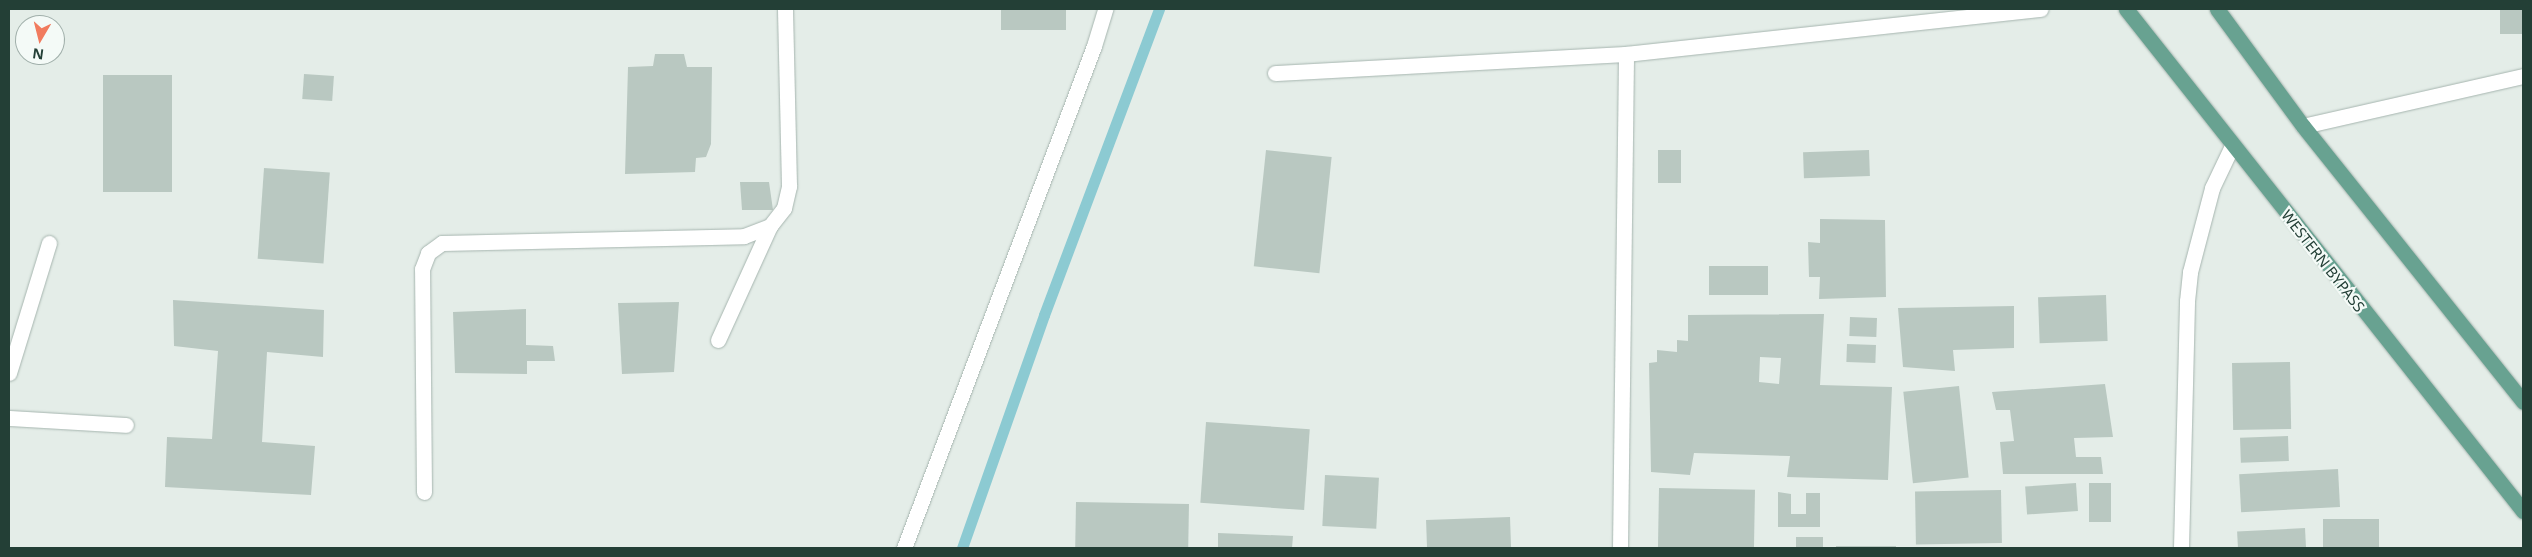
<!DOCTYPE html>
<style>
body{margin:0}
#map{position:relative;width:2532px;height:557px;overflow:hidden;background:#e4ede8;font-family:"Noto Sans",sans-serif}
div>[style]{position:absolute}
.stream>*{height:11px;margin:-5.5px;padding:0 5.5px;transform-origin:5.5px;border-radius:5.5px;background:#8ccad2}
.building>*{inset:0;background:#b9c8c1;transform-origin:0 0}
.roads{filter:drop-shadow(0 0 1px #a6b5af) drop-shadow(0 0 1px #a6b5af)}
.minor>*{height:15px;margin:-7.5px;padding:0 7.5px;transform-origin:7.5px;border-radius:7.5px;background:#fff}
.major>*{height:15px;margin:-7.5px;padding:0 7.5px;transform-origin:7.5px;border-radius:7.5px;background:#68a291}
span{translate:-50% -50%;white-space:nowrap;text-align:center;line-height:1.15;-webkit-text-stroke:4.5px #f4faf7;paint-order:stroke}
.street-label{font-size:15px;color:#233f36}
.frame{position:absolute;inset:0;border:10px solid #233f36;pointer-events:none}
.north{position:absolute;left:15px;top:15px;width:50px;height:50px;box-sizing:border-box;background:#f4faf7;border:1px solid #a0afaa;border-radius:50%;rotate:188deg;font-size:14px;font-weight:700;line-height:20px;text-align:center;color:#233f36}
.north::after{content:'';display:block;margin:auto;width:18px;height:22px;background:#f17b5e;clip-path:polygon(50% 0,100% 100%,50% 72%,0 100%)}
</style>
<div id="map">
<div class="stream">
<div style="left:962px;top:548px;width:247px;rotate:-70.6deg"></div>
<div style="left:1044px;top:315px;width:327px;rotate:-69.4deg"></div>
</div>
<div class="building">
<div style="left:1001px;top:9px;width:65px;height:21px"></div>
<div style="left:2500px;top:9px;width:23px;height:25px"></div>
<div style="clip-path:polygon(655px 54px,684px 54px,687px 67px,712px 67px,711px 144px,706px 157px,696px 158px,695px 172px,625px 174px,628px 67px,653px 66px)"></div>
<div style="left:304px;top:74px;width:30px;height:25px;rotate:4deg"></div>
<div style="left:103px;top:75px;width:69px;height:117px"></div>
<div style="left:1266px;top:150px;width:66px;height:117px;rotate:6deg"></div>
<div style="left:1658px;top:150px;width:23px;height:33px"></div>
<div style="left:1869px;top:150px;width:26px;height:66px;rotate:88deg"></div>
<div style="left:264px;top:168px;width:66px;height:91px;rotate:4deg"></div>
<div style="clip-path:polygon(740px 182px,769px 182px,773px 210px,742px 210px)"></div>
<div style="clip-path:polygon(1820px 219px,1885px 220px,1886px 297px,1819px 299px,1820px 277px,1809px 277px,1808px 242px,1820px 243px)"></div>
<div style="left:1709px;top:266px;width:59px;height:29px"></div>
<div style="left:2106px;top:295px;width:46px;height:68px;rotate:88deg"></div>
<div style="clip-path:polygon(173px 300px,324px 310px,323px 357px,267px 352px,262px 442px,315px 446px,311px 495px,165px 487px,167px 437px,212px 439px,218px 351px,174px 346px)"></div>
<div style="clip-path:polygon(679px 302px,674px 372px,622px 374px,618px 303px)"></div>
<div style="clip-path:polygon(2014px 306px,2014px 348px,1953px 350px,1955px 371px,1903px 367px,1898px 308px)"></div>
<div style="clip-path:polygon(526px 309px,526px 345px,553px 346px,555px 361px,527px 361px,527px 374px,455px 373px,453px 312px)"></div>
<div style="clip-path:polygon(evenodd,1824px 314px,1820px 385px,1892px 387px,1888px 480px,1787px 477px,1790px 456px,1694px 453px,1690px 475px,1651px 472px,1649px 363px,1657px 362px,1657px 350px,1677px 352px,1677px 340px,1688px 341px,1688px 315px,1824px 314px,1760px 357px,1781px 358px,1779px 384px,1759px 382px,1760px 357px)"></div>
<div style="left:1850px;top:317px;width:27px;height:19px;rotate:2deg"></div>
<div style="left:1847px;top:344px;width:29px;height:18px;rotate:2deg"></div>
<div style="left:2290px;top:362px;width:67px;height:58px;rotate:89deg"></div>
<div style="clip-path:polygon(2105px 384px,2113px 437px,2074px 438px,2076px 457px,2101px 457px,2103px 474px,2003px 474px,2000px 442px,2014px 441px,2010px 410px,1996px 410px,1992px 392px)"></div>
<div style="left:1959px;top:386px;width:92px;height:56px;rotate:84deg"></div>
<div style="left:1206px;top:422px;width:104px;height:81px;rotate:4deg"></div>
<div style="left:2288px;top:436px;width:25px;height:48px;rotate:88deg"></div>
<div style="left:2338px;top:469px;width:38px;height:99px;rotate:87deg"></div>
<div style="left:1325px;top:475px;width:54px;height:51px;rotate:3deg"></div>
<div style="left:2076px;top:483px;width:28px;height:51px;rotate:86deg"></div>
<div style="left:2089px;top:483px;width:22px;height:39px"></div>
<div style="left:1659px;top:488px;width:96px;height:60px;rotate:1deg"></div>
<div style="left:2001px;top:490px;width:53px;height:86px;rotate:89deg"></div>
<div style="clip-path:polygon(1778px 492px,1791px 494px,1791px 514px,1806px 514px,1806px 493px,1820px 493px,1820px 527px,1778px 527px)"></div>
<div style="left:1076px;top:502px;width:113px;height:46px;rotate:1deg"></div>
<div style="left:1510px;top:517px;width:31px;height:84px;rotate:88deg"></div>
<div style="left:2323px;top:519px;width:56px;height:29px"></div>
<div style="left:2305px;top:528px;width:20px;height:68px;rotate:87deg"></div>
<div style="clip-path:polygon(1218px 533px,1293px 536px,1292px 548px,1218px 548px)"></div>
<div style="left:1796px;top:537px;width:27px;height:11px"></div>
<div style="left:1836px;top:546px;width:60px;height:2px"></div>
</div>
<div class="roads">
<div class="minor">
<div style="left:1275px;top:73px;width:352px;rotate:-3.1deg"></div>
<div style="left:1626px;top:54px;width:417px;rotate:-6.2deg"></div>
<div style="left:2303px;top:126px;width:226px;rotate:-12.8deg"></div>
<div style="left:718px;top:340px;width:125px;rotate:-65.5deg"></div>
<div style="left:770px;top:226px;width:23px;rotate:-52deg"></div>
<div style="left:784px;top:208px;width:23px;rotate:-77deg"></div>
<div style="left:789px;top:186px;width:177px;rotate:-91.3deg"></div>
<div style="left:9px;top:373px;width:136px;rotate:-72.9deg"></div>
<div style="left:9px;top:418px;width:117px;rotate:3.4deg"></div>
<div style="left:424px;top:492px;width:223px;rotate:-90.5deg"></div>
<div style="left:422px;top:269px;width:17px;rotate:-69deg"></div>
<div style="left:428px;top:253px;width:17px;rotate:-36deg"></div>
<div style="left:442px;top:243px;width:302px;rotate:-1.3deg"></div>
<div style="left:744px;top:236px;width:28px;rotate:-21deg"></div>
<div style="left:904px;top:548px;width:537px;rotate:-69.27deg"></div>
<div style="left:1094px;top:46px;width:39px;rotate:-73deg"></div>
<div style="left:1620px;top:548px;width:494px;rotate:-89.3deg"></div>
<div style="left:2181px;top:548px;width:247px;rotate:-88.6deg"></div>
<div style="left:2187px;top:301px;width:29px;rotate:-84deg"></div>
<div style="left:2190px;top:272px;width:87px;rotate:-75.3deg"></div>
<div style="left:2212px;top:188px;width:47px;rotate:-64.5deg"></div>
</div>
<div class="major">
<div style="left:2126px;top:9px;width:640px;rotate:51.66deg"></div>
<div style="left:2217px;top:9px;width:145px;rotate:53.7deg"></div>
<div style="left:2303px;top:126px;width:353px;rotate:51.4deg"></div>
</div>
</div>
<div class="street-label">
<span style="left:2323px;top:261px;rotate:52deg">WESTERN BYPASS</span>
</div>
<div class="frame"></div>
<div class="north">N</div>
</div>
